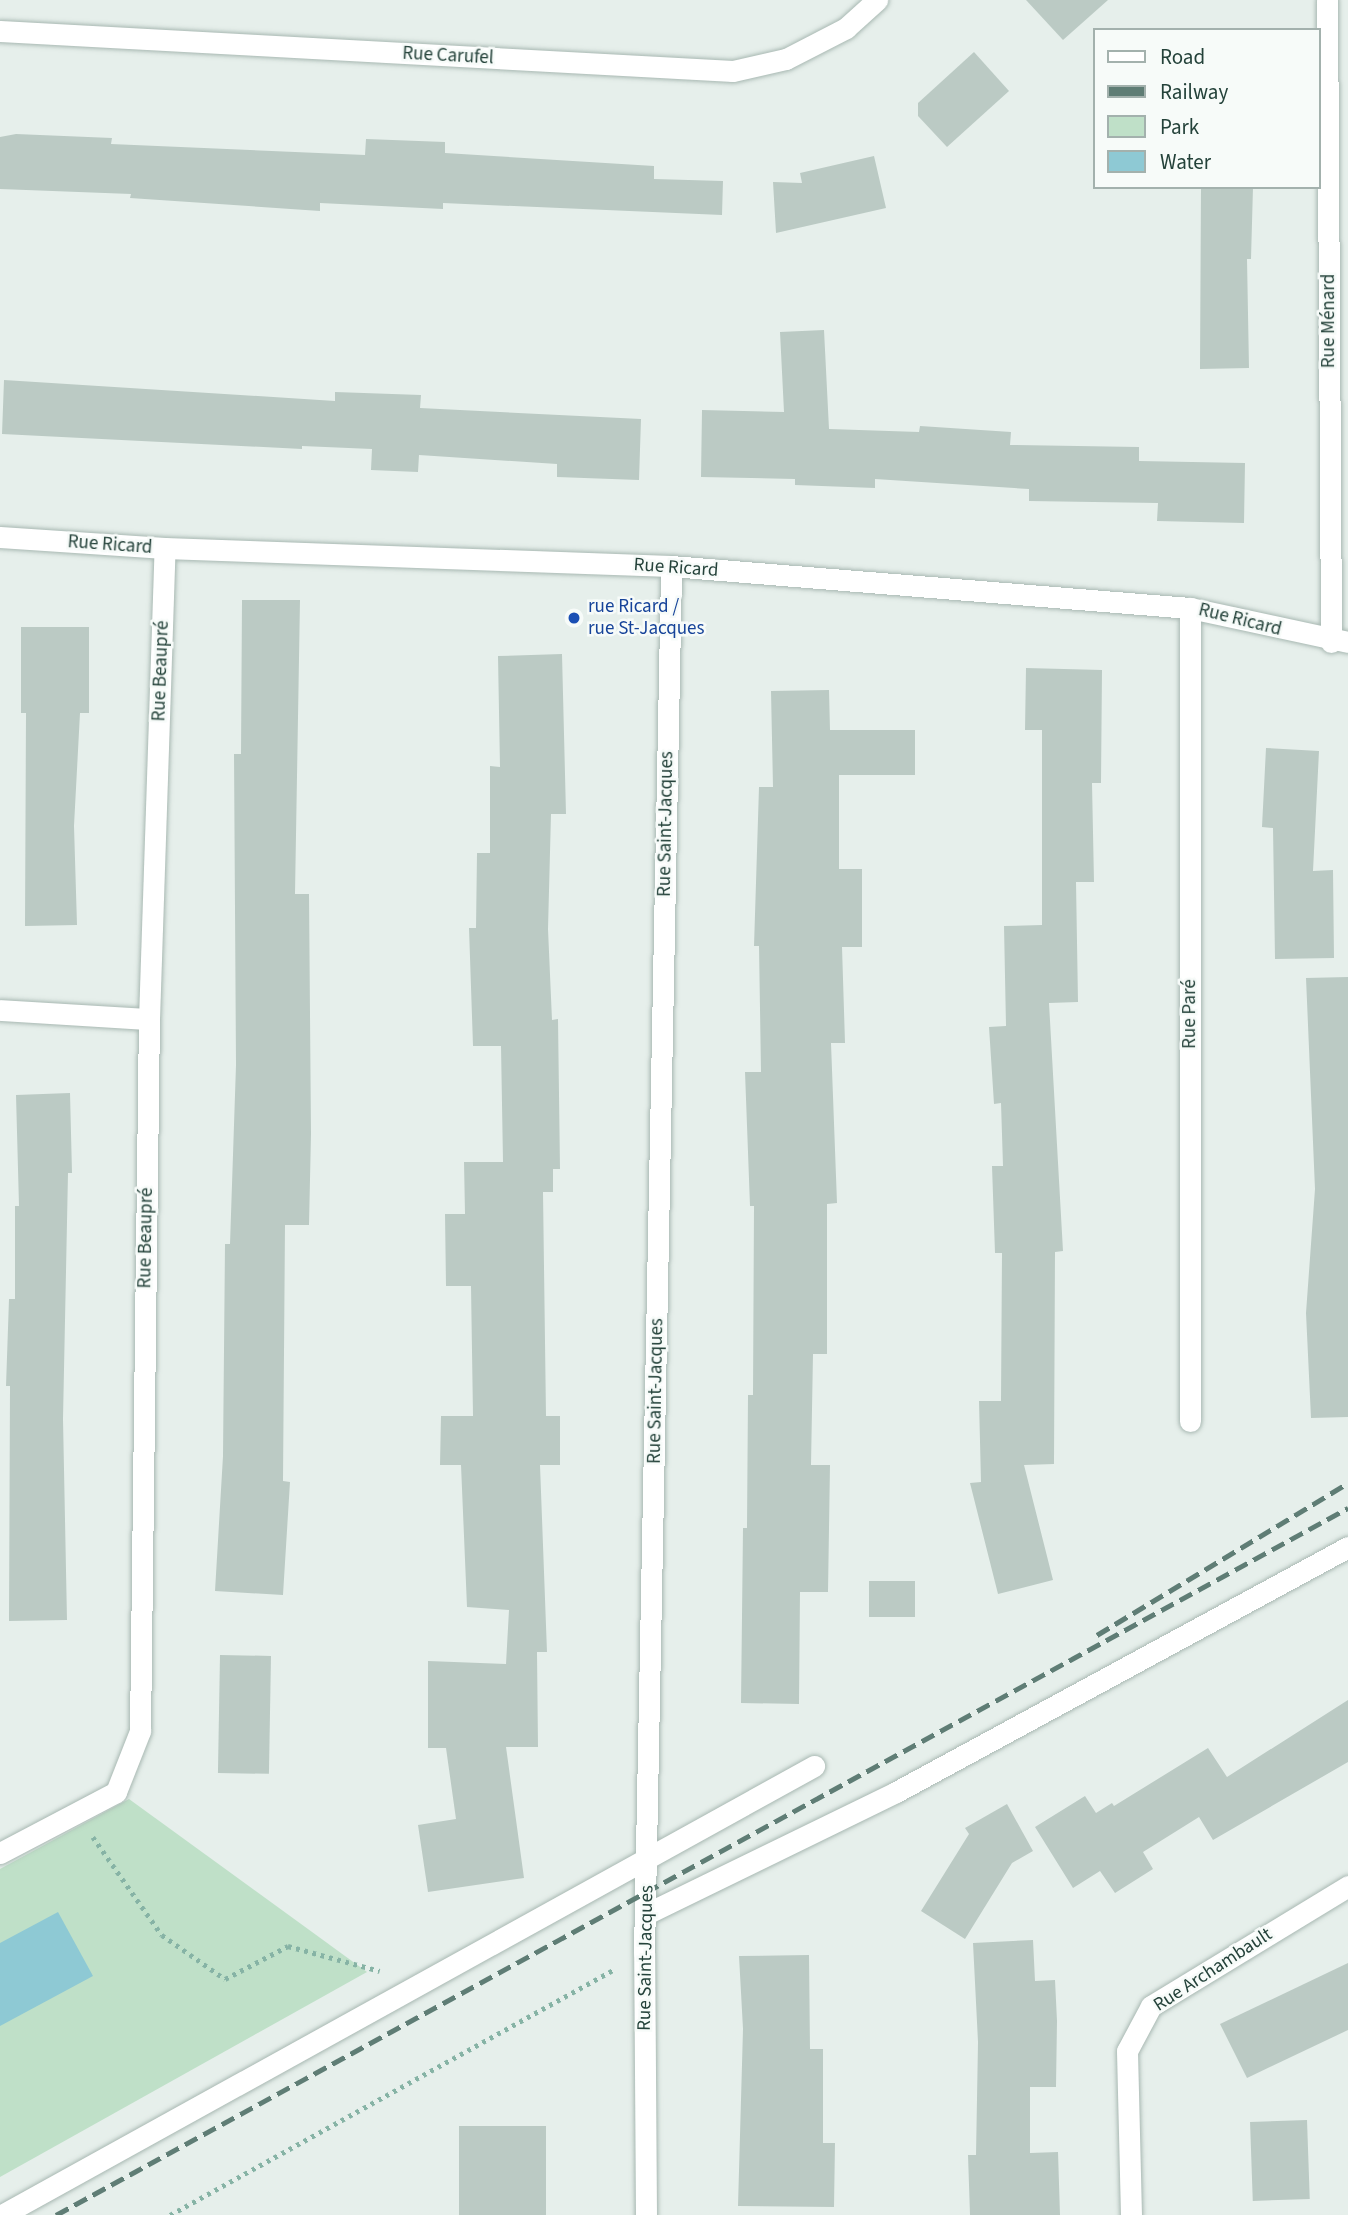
<!DOCTYPE html>
<meta charset="utf-8">
<style>
body{margin:0}
#map{position:relative;width:1348px;height:2215px;overflow:hidden;background:#e6efeb;font-family:"Source Sans 3",sans-serif}
div>[style]{position:absolute}
.green>*{inset:0;background:#bfe0c8}
.water>*{inset:0;background:#8ec9d4}
.building>*{inset:0;background:#bbcac4;transform-origin:0 0}
.path>*{height:4.5px;margin-top:-2.25px;transform-origin:0;background:repeating-linear-gradient(90deg,#86b3a5 0 3.5px,transparent 0 8.5px)}
.roads{filter:drop-shadow(0 0 2px #a8b8b2) drop-shadow(0 0 2px #a8b8b2)}
.service>*{height:21px;margin:-10.5px;padding:0 10.5px;transform-origin:10.5px;border-radius:10.5px;background:#fff}
.minor>*{height:21px;margin:-10.5px;padding:0 10.5px;transform-origin:10.5px;border-radius:10.5px;background:#fff}
.rail>*{height:5px;margin-top:-2.5px;transform-origin:0;background:repeating-linear-gradient(90deg,#5f7d75 0 14px,transparent 0 21px)}
.dots>*{width:19px;height:19px;translate:-50% -50%;box-sizing:border-box;border:4px solid #f7fbf9;border-radius:50%}
span{translate:-50% -50%;white-space:nowrap;text-align:center;line-height:1.15;-webkit-text-stroke:5px #f7fbf9;paint-order:stroke}
.street-label{font-size:19px;color:#24423a}
.transit-label{font-size:19px;color:#164399}
.left{translate:0 -50%;text-align:left}
.legend{position:absolute;left:1093px;top:28px;width:228px;height:161px;box-sizing:border-box;background:#f7fbf9;border:2px solid #a3b1ad;margin:0;padding:9px 12px;list-style:none;font-size:21px;color:#24423a}
.legend li{display:flex;align-items:center;gap:14px;height:35px}
.legend b{width:35px;border:2px solid #a3b1ad}
</style>
<div id="map">
<div class="green">
<div style="clip-path:polygon(129px 1799px,367px 1972px,0 2177px,0 1869px)"></div>
</div>
<div class="water">
<div style="clip-path:polygon(58px 1912px,93px 1976px,0 2026px,0 1943px)"></div>
</div>
<div class="building">
<div style="clip-path:polygon(1026px 0,1108px 0,1063px 40px)"></div>
<div style="clip-path:polygon(974px 52px,1009px 91px,947px 147px,918px 116px,918px 103px)"></div>
<div style="clip-path:polygon(16px 134px,112px 138px,111px 144px,365px 155px,366px 139px,445px 142px,445px 153px,654px 166px,654px 179px,723px 181px,722px 215px,443px 203px,443px 209px,320px 203px,320px 211px,130px 198px,131px 194px,0 189px,0 137px)"></div>
<div style="clip-path:polygon(874px 156px,886px 208px,776px 233px,773px 182px,802px 183px,800px 173px)"></div>
<div style="clip-path:polygon(1201px 187px,1253px 187px,1251px 259px,1247px 259px,1249px 368px,1200px 369px)"></div>
<div style="clip-path:polygon(824px 330px,829px 429px,919px 432px,920px 426px,1011px 432px,1010px 445px,1139px 447px,1139px 461px,1245px 463px,1244px 523px,1157px 521px,1158px 503px,1029px 501px,1029px 489px,875px 479px,875px 488px,795px 485px,795px 479px,701px 477px,702px 410px,784px 412px,780px 332px)"></div>
<div style="clip-path:polygon(4px 380px,335px 401px,335px 392px,421px 395px,420px 408px,641px 419px,639px 480px,557px 477px,557px 464px,419px 455px,418px 472px,371px 470px,372px 449px,302px 446px,302px 449px,2px 434px)"></div>
<div style="clip-path:polygon(242px 600px,300px 600px,295px 894px,309px 894px,311px 1134px,309px 1225px,285px 1225px,283px 1481px,290px 1482px,283px 1595px,215px 1591px,223px 1456px,225px 1244px,230px 1244px,236px 1065px,234px 754px,241px 754px)"></div>
<div style="clip-path:polygon(21px 627px,89px 627px,89px 713px,80px 713px,74px 826px,77px 925px,25px 926px,26px 713px,21px 713px)"></div>
<div style="clip-path:polygon(562px 654px,566px 814px,551px 814px,548px 929px,552px 1020px,558px 1019px,560px 1169px,553px 1169px,553px 1192px,543px 1192px,546px 1416px,560px 1416px,560px 1465px,540px 1465px,547px 1652px,537px 1652px,538px 1747px,506px 1747px,524px 1878px,428px 1892px,418px 1825px,456px 1819px,446px 1748px,428px 1748px,428px 1661px,506px 1664px,509px 1610px,467px 1607px,461px 1465px,440px 1465px,441px 1416px,473px 1416px,471px 1286px,446px 1286px,445px 1214px,465px 1214px,464px 1162px,503px 1162px,501px 1046px,473px 1046px,469px 928px,476px 928px,477px 853px,490px 853px,490px 766px,500px 767px,498px 656px)"></div>
<div style="clip-path:polygon(1026px 668px,1102px 670px,1101px 783px,1092px 783px,1094px 882px,1076px 882px,1078px 1002px,1049px 1003px,1063px 1251px,1055px 1252px,1054px 1464px,1024px 1465px,1053px 1580px,998px 1594px,970px 1483px,981px 1482px,979px 1401px,1001px 1401px,1002px 1253px,995px 1253px,992px 1166px,1003px 1166px,1001px 1103px,994px 1104px,989px 1027px,1006px 1026px,1004px 926px,1042px 925px,1042px 730px,1025px 730px)"></div>
<div style="clip-path:polygon(829px 690px,830px 730px,915px 730px,915px 775px,839px 775px,839px 869px,862px 869px,862px 947px,842px 947px,845px 1043px,831px 1043px,837px 1203px,827px 1204px,827px 1354px,813px 1354px,811px 1465px,830px 1465px,828px 1592px,800px 1592px,799px 1704px,741px 1703px,743px 1528px,747px 1528px,748px 1395px,753px 1395px,754px 1206px,750px 1206px,745px 1072px,761px 1072px,759px 946px,754px 946px,759px 787px,773px 787px,771px 691px)"></div>
<div style="clip-path:polygon(1266px 748px,1319px 751px,1313px 871px,1333px 870px,1334px 958px,1275px 959px,1273px 828px,1262px 827px)"></div>
<div style="clip-path:polygon(1348px 977px,1348px 1417px,1311px 1418px,1306px 1313px,1315px 1189px,1306px 978px)"></div>
<div style="clip-path:polygon(70px 1093px,72px 1173px,68px 1173px,63px 1419px,67px 1620px,9px 1621px,10px 1386px,6px 1386px,9px 1299px,15px 1299px,15px 1206px,19px 1206px,16px 1095px)"></div>
<div style="left:869px;top:1581px;width:46px;height:36px"></div>
<div style="left:220px;top:1655px;width:51px;height:118px;rotate:1deg"></div>
<div style="clip-path:polygon(1348px 1700px,1348px 1762px,1213px 1840px,1199px 1817px,1143px 1852px,1153px 1869px,1115px 1893px,1100px 1871px,1073px 1888px,1035px 1827px,1085px 1796px,1096px 1813px,1112px 1803px,1114px 1806px,1208px 1748px,1227px 1777px)"></div>
<div style="clip-path:polygon(1007px 1804px,1033px 1851px,1012px 1863px,965px 1939px,921px 1911px,969px 1834px,965px 1828px)"></div>
<div style="clip-path:polygon(1033px 1940px,1035px 1981px,1055px 1980px,1057px 2021px,1056px 2087px,1030px 2087px,1030px 2153px,1058px 2152px,1060px 2215px,970px 2215px,968px 2155px,976px 2155px,978px 2042px,973px 1943px)"></div>
<div style="clip-path:polygon(809px 1955px,810px 2049px,823px 2049px,823px 2143px,835px 2143px,834px 2207px,738px 2206px,743px 2029px,739px 1956px)"></div>
<div style="clip-path:polygon(1348px 1963px,1348px 2030px,1247px 2078px,1220px 2024px)"></div>
<div style="left:1307px;top:2120px;width:79px;height:57px;rotate:88deg"></div>
<div style="left:459px;top:2126px;width:87px;height:89px"></div>
</div>
<div class="path">
<div style="left:93px;top:1837px;width:120px;rotate:54.9deg"></div>
<div style="left:162px;top:1935px;width:77px;rotate:34.9deg"></div>
<div style="left:225px;top:1979px;width:71px;rotate:-27.6deg"></div>
<div style="left:288px;top:1946px;width:95px;rotate:15.2deg"></div>
<div style="left:170px;top:2215px;width:506px;rotate:-28.94deg"></div>
</div>
<div class="roads">
<div class="service">
<div style="left:646px;top:1914px;width:278px;rotate:-26deg"></div>
<div style="left:896px;top:1792px;width:514px;rotate:-28.46deg"></div>
<div style="left:2px;top:2215px;width:928px;rotate:-28.94deg"></div>
</div>
<div class="minor">
<div style="left:1327px;top:0;width:642px;rotate:89.64deg"></div>
<div style="left:0;top:31px;width:734px;rotate:3.12deg"></div>
<div style="left:733px;top:71px;width:54px;rotate:-12.8deg"></div>
<div style="left:786px;top:59px;width:68px;rotate:-27.3deg"></div>
<div style="left:846px;top:28px;width:42px;rotate:-42.1deg"></div>
<div style="left:0;top:537px;width:165px;rotate:3.8deg"></div>
<div style="left:165px;top:548px;width:506px;rotate:2.04deg"></div>
<div style="left:671px;top:566px;width:521px;rotate:4.63deg"></div>
<div style="left:1190px;top:608px;width:162px;rotate:12.1deg"></div>
<div style="left:0;top:1010px;width:149px;rotate:3.5deg"></div>
<div style="left:1190px;top:1421px;width:813px;rotate:-90deg"></div>
<div style="left:0;top:1853px;width:131px;rotate:-27.7deg"></div>
<div style="left:116px;top:1792px;width:66px;rotate:-68.5deg"></div>
<div style="left:140px;top:1731px;width:712px;rotate:-89.28deg"></div>
<div style="left:149px;top:1019px;width:471px;rotate:-88.1deg"></div>
<div style="left:646px;top:2215px;width:262px;rotate:-90.4deg"></div>
<div style="left:644px;top:1953px;width:1387px;rotate:-88.88deg"></div>
<div style="left:1131px;top:2215px;width:164px;rotate:-91.4deg"></div>
<div style="left:1127px;top:2051px;width:51px;rotate:-61.9deg"></div>
<div style="left:1151px;top:2006px;width:231px;rotate:-31.3deg"></div>
</div>
</div>
<div class="rail">
<div style="left:1097px;top:1635px;width:293px;rotate:-31.2deg"></div>
<div style="left:56px;top:2215px;width:1473px;rotate:-28.69deg"></div>
</div>
<div class="dots">
<div style="left:574px;top:618px;background:#1a4fb4"></div>
</div>
<div class="street-label">
<span style="left:448px;top:56px;rotate:3deg">Rue Carufel</span>
<span style="left:1329px;top:321px;rotate:-90deg">Rue Ménard</span>
<span style="left:110px;top:545px;rotate:4deg">Rue Ricard</span>
<span style="left:676px;top:568px;rotate:4deg">Rue Ricard</span>
<span style="left:1240px;top:620px;rotate:14deg">Rue Ricard</span>
<span style="left:161px;top:671px;rotate:-88deg">Rue Beaupré</span>
<span style="left:666px;top:824px;rotate:-89deg">Rue Saint-Jacques</span>
<span style="left:1190px;top:1014px;rotate:-90deg">Rue Paré</span>
<span style="left:146px;top:1238px;rotate:-89deg">Rue Beaupré</span>
<span style="left:656px;top:1391px;rotate:-89deg">Rue Saint-Jacques</span>
<span style="left:646px;top:1958px;rotate:-89deg">Rue Saint-Jacques</span>
<span style="left:1213px;top:1970px;rotate:-33deg">Rue Archambault</span>
</div>
<div class="transit-label">
<span class="left" style="left:588px;top:618px">rue Ricard /<br>rue St-Jacques</span>
</div>
<ul class="legend">
<li><b style="height:9px;background:#fff"></b>Road</li>
<li><b style="height:9px;background:#5f7d75"></b>Railway</li>
<li><b style="height:19px;background:#bfe0c8"></b>Park</li>
<li><b style="height:19px;background:#8ec9d4"></b>Water</li>
</ul>
</div>
